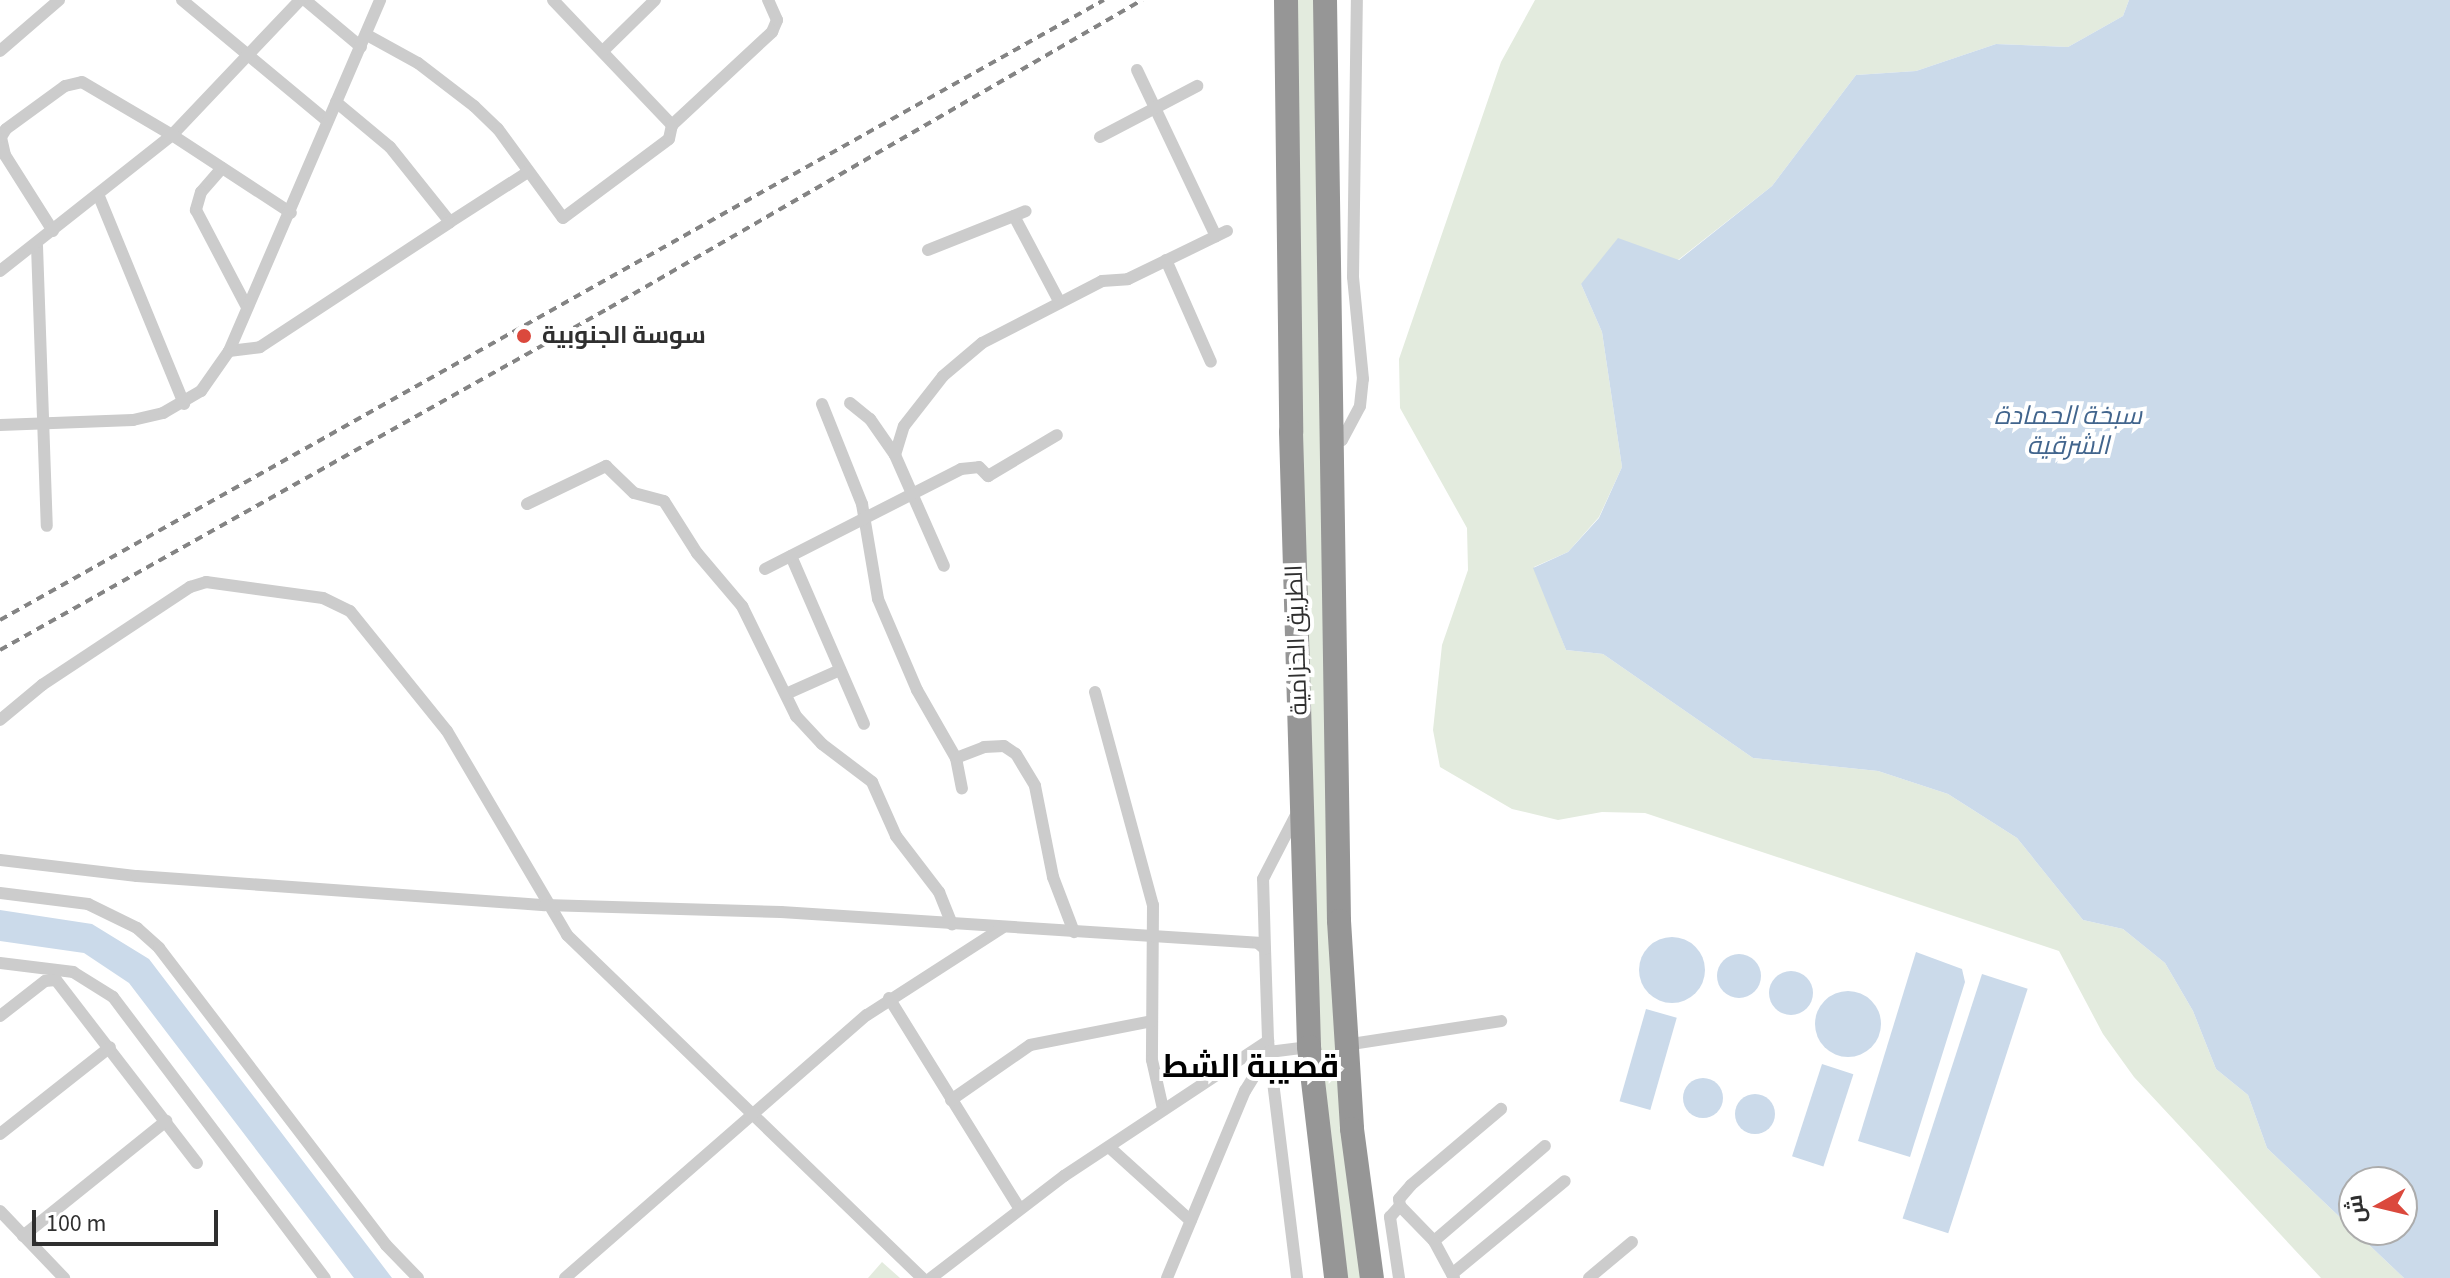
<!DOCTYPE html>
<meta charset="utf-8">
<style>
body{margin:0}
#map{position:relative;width:2450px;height:1278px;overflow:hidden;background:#fff;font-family:"Source Sans 3",Cairo,sans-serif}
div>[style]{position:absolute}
.green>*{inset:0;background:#e3ebde}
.water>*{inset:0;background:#cbdaea;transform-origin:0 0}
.round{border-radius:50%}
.street>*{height:12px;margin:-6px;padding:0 6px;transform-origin:6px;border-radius:6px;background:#ccc}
.highway>*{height:24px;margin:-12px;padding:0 12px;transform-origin:12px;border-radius:12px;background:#969696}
.rail>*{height:4px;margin-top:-2px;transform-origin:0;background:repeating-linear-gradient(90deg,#848484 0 8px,transparent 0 14px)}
.dots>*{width:22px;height:22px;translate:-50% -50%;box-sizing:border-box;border:4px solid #fff;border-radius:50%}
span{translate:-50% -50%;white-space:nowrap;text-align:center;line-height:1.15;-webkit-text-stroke:8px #fff;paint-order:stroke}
.poi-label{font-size:24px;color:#2f2f2f;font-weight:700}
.left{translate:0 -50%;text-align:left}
.street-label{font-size:24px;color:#2f2f2f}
.water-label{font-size:26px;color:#42658d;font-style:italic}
.district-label{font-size:32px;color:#000;font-weight:700}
.north{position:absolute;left:2338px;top:1166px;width:80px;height:80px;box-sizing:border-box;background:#fff;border:2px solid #acacac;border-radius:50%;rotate:262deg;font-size:22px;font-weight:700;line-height:32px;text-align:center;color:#2f2f2f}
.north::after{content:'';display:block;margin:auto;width:28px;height:36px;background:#db493d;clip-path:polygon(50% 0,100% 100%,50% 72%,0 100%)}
.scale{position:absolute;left:32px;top:1210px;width:186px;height:36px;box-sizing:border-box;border:4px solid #2f2f2f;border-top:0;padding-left:10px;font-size:24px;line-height:28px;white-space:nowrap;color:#2f2f2f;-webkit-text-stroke:6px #fff;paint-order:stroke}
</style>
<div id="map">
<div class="green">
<div style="clip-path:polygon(1297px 0,1317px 0,1325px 416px,1365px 1278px,1343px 1278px,1314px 1014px,1300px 420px)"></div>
<div style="clip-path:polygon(1535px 0,2129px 0,2123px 16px,2068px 47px,1996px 44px,1916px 71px,1856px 75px,1772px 186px,1678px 260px,1581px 284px,1602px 332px,1622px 467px,1599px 517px,1568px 552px,1534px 567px,1566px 650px,1603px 654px,1753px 758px,1878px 771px,1948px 794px,2017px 838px,2083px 920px,2123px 929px,2165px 963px,2193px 1011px,2216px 1069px,2248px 1095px,2267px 1148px,2404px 1278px,2321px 1278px,2134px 1077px,2103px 1034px,2059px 951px,1645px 813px,1602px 812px,1558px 820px,1512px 809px,1440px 767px,1433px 730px,1442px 645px,1468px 570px,1467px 528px,1400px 408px,1399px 359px,1501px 62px)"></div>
<div style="clip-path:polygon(882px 1262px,900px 1278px,868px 1278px)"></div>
</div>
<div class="water">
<div style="clip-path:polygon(evenodd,2129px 0,2450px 0,2450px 1278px,2404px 1278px,2267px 1148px,2248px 1095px,2216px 1069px,2193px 1011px,2165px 963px,2123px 929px,2083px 920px,2017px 838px,1948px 794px,1878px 771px,1753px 758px,1603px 654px,1566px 650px,1533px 568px,1568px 552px,1599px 518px,1622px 467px,1602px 332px,1581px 284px,1618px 238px,1679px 260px,1772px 186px,1856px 75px,1916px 71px,1996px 44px,2068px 47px,2123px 16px,2129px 0,2354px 1182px,2402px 1182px,2402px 1230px,2354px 1230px,2354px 1182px)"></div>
<div style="clip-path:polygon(0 910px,92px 924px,149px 959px,392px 1278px,354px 1278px,129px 983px,84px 953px,0 941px)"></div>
<div class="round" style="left:1639px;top:937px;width:66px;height:66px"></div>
<div style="clip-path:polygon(1916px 952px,1962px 969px,1965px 982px,1910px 1157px,1858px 1141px)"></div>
<div class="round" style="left:1717px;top:954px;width:44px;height:44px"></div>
<div class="round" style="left:1769px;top:971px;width:44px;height:44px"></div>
<div style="left:1982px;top:974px;width:48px;height:257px;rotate:18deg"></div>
<div class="round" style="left:1815px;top:991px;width:66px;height:66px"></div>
<div style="left:1646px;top:1009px;width:32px;height:96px;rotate:16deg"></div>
<div style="left:1822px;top:1064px;width:33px;height:97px;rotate:18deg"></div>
<div class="round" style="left:1683px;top:1078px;width:40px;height:40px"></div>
<div class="round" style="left:1735px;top:1094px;width:40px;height:40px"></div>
</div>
<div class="street">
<div style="left:182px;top:0;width:189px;rotate:39.8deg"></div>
<div style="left:305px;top:0;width:73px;rotate:40deg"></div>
<div style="left:553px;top:0;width:173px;rotate:46.4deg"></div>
<div style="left:367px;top:35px;width:58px;rotate:28.8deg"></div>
<div style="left:418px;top:63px;width:71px;rotate:37.5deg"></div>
<div style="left:474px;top:106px;width:33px;rotate:44deg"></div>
<div style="left:498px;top:129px;width:110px;rotate:53.9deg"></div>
<div style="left:563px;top:218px;width:132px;rotate:-36.7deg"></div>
<div style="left:669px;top:139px;width:14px;rotate:-78deg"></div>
<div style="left:672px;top:125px;width:137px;rotate:-42.9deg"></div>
<div style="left:772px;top:32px;width:13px;rotate:-67deg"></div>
<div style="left:777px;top:20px;width:22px;rotate:-114deg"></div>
<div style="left:605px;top:49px;width:70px;rotate:-44.4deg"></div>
<div style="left:0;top:51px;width:78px;rotate:-40.8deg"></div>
<div style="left:1137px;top:70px;width:184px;rotate:64.6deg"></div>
<div style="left:336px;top:102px;width:70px;rotate:39.8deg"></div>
<div style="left:390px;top:147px;width:96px;rotate:51.3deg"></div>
<div style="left:450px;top:222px;width:93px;rotate:-32.7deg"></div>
<div style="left:1100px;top:137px;width:110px;rotate:-27.7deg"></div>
<div style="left:222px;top:168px;width:32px;rotate:131deg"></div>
<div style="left:201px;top:192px;width:19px;rotate:106deg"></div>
<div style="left:196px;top:210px;width:110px;rotate:62.3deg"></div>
<div style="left:98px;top:194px;width:227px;rotate:67.7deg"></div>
<div style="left:1014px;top:216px;width:98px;rotate:62.1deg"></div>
<div style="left:53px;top:231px;width:90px;rotate:-122.3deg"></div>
<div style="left:5px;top:155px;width:18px;rotate:-103deg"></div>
<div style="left:1px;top:137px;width:9px;rotate:-58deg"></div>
<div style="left:6px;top:129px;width:73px;rotate:-36.1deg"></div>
<div style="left:65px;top:86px;width:17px;rotate:-13deg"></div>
<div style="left:82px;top:82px;width:104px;rotate:30.5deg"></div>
<div style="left:172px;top:135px;width:186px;rotate:-46.5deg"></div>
<div style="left:37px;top:246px;width:280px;rotate:88deg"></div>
<div style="left:928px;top:250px;width:105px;rotate:-21.7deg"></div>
<div style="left:1166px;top:260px;width:111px;rotate:66.2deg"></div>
<div style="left:0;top:271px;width:219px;rotate:-38.3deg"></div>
<div style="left:172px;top:135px;width:142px;rotate:33.2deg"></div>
<div style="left:229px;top:351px;width:31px;rotate:-7deg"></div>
<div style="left:260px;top:347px;width:227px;rotate:-33.3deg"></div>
<div style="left:850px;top:403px;width:26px;rotate:39deg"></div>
<div style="left:870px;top:419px;width:44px;rotate:55.2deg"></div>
<div style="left:895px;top:455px;width:121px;rotate:66.2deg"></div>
<div style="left:822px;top:404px;width:108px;rotate:68.2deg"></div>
<div style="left:862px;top:504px;width:96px;rotate:80.4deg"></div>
<div style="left:878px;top:599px;width:99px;rotate:66.8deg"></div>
<div style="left:917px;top:690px;width:78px;rotate:60.2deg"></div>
<div style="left:956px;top:758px;width:31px;rotate:79deg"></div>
<div style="left:0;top:425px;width:133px;rotate:-2.2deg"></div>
<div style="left:133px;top:420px;width:31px;rotate:-13deg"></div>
<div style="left:163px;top:413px;width:44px;rotate:-30.1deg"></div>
<div style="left:201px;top:391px;width:49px;rotate:-55deg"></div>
<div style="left:229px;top:351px;width:382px;rotate:-66.7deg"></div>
<div style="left:1332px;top:442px;width:10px;rotate:-11deg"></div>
<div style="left:1342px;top:440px;width:38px;rotate:-62deg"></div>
<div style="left:1360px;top:406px;width:27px;rotate:-84deg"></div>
<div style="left:1363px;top:379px;width:102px;rotate:-95.6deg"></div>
<div style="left:1353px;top:277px;width:277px;rotate:-89.2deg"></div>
<div style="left:895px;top:455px;width:30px;rotate:-73deg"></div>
<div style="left:904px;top:426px;width:63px;rotate:-52deg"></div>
<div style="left:943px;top:376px;width:51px;rotate:-40.2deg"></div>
<div style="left:982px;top:343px;width:135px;rotate:-27.3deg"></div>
<div style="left:1102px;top:281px;width:26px;rotate:-4deg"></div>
<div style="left:1128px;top:279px;width:110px;rotate:-25.9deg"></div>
<div style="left:527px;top:504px;width:88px;rotate:-25.7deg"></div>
<div style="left:606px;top:466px;width:39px;rotate:44deg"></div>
<div style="left:634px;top:493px;width:31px;rotate:15deg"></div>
<div style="left:664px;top:501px;width:62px;rotate:57.6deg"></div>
<div style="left:697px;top:553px;width:70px;rotate:49.7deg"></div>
<div style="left:742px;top:606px;width:123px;rotate:63.9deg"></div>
<div style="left:796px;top:716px;width:38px;rotate:47deg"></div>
<div style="left:822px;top:744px;width:63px;rotate:37.2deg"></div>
<div style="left:872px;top:782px;width:59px;rotate:66deg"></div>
<div style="left:896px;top:836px;width:71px;rotate:52.5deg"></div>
<div style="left:939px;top:892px;width:35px;rotate:68deg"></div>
<div style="left:791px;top:556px;width:183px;rotate:66.5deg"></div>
<div style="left:765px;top:569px;width:220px;rotate:-27deg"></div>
<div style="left:961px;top:469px;width:18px;rotate:-6deg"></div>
<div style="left:979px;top:467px;width:13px;rotate:45deg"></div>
<div style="left:988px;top:476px;width:80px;rotate:-30.7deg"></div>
<div style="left:1095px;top:692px;width:221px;rotate:74.8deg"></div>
<div style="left:1153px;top:905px;width:155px;rotate:90.4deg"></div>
<div style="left:1152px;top:1060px;width:50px;rotate:77.3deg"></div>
<div style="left:786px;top:694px;width:59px;rotate:-24deg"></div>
<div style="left:0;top:720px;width:55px;rotate:-39.8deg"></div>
<div style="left:42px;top:685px;width:178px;rotate:-33.5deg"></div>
<div style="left:190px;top:587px;width:17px;rotate:-17deg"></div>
<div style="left:206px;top:582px;width:118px;rotate:7.8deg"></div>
<div style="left:323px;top:598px;width:30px;rotate:26deg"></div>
<div style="left:350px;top:611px;width:154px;rotate:51.1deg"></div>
<div style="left:447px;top:731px;width:237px;rotate:59.5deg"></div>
<div style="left:567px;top:935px;width:494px;rotate:44deg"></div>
<div style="left:956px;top:758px;width:30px;rotate:-21deg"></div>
<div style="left:984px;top:747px;width:20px;rotate:-3deg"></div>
<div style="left:1004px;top:746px;width:14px;rotate:34deg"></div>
<div style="left:1016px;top:754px;width:37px;rotate:59deg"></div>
<div style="left:1035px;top:786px;width:93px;rotate:78.8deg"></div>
<div style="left:1053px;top:877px;width:59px;rotate:69.1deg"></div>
<div style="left:0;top:860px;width:138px;rotate:6.7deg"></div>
<div style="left:137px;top:876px;width:409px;rotate:4.1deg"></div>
<div style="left:545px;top:905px;width:236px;rotate:1.7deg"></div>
<div style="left:781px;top:912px;width:478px;rotate:3.7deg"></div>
<div style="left:1258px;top:943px;width:9px;rotate:41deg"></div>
<div style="left:1265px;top:949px;width:92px;rotate:88.1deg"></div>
<div style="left:1268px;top:1041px;width:239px;rotate:83deg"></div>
<div style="left:0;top:893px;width:89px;rotate:7.1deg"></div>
<div style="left:88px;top:904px;width:55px;rotate:26.1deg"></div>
<div style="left:137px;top:928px;width:30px;rotate:42deg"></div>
<div style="left:159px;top:948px;width:374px;rotate:52.6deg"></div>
<div style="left:386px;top:1245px;width:46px;rotate:45.9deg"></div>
<div style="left:1265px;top:949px;width:70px;rotate:-91.6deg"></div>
<div style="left:1263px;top:879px;width:74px;rotate:-62.7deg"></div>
<div style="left:0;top:963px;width:74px;rotate:7deg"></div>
<div style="left:73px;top:972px;width:47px;rotate:32deg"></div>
<div style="left:113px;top:997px;width:352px;rotate:53deg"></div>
<div style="left:889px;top:998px;width:248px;rotate:58.2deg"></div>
<div style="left:0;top:1016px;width:57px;rotate:-37.9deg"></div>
<div style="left:45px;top:981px;width:11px;rotate:-5deg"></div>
<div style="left:56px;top:980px;width:231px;rotate:52.4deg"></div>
<div style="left:1345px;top:1045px;width:158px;rotate:-8.7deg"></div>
<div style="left:951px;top:1100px;width:96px;rotate:-34.8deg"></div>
<div style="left:1030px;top:1045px;width:124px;rotate:-11.1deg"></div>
<div style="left:0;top:1134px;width:140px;rotate:-38.3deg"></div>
<div style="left:1109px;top:1147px;width:110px;rotate:42.1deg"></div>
<div style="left:1400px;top:1206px;width:7px;rotate:-98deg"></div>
<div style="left:1399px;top:1199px;width:18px;rotate:-49deg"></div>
<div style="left:1411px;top:1185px;width:118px;rotate:-40.2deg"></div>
<div style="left:0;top:1211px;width:93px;rotate:46.3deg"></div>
<div style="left:23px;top:1236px;width:184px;rotate:-38.8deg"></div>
<div style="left:1434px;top:1241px;width:146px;rotate:-40.6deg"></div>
<div style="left:1452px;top:1274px;width:146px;rotate:-39.5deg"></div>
<div style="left:565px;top:1278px;width:400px;rotate:-41.1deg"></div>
<div style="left:867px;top:1015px;width:161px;rotate:-32.8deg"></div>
<div style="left:931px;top:1278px;width:168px;rotate:-37.5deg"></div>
<div style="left:1064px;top:1176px;width:245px;rotate:-33.5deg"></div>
<div style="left:1167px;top:1278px;width:203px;rotate:-67.4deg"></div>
<div style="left:1245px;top:1091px;width:46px;rotate:-58.4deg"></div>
<div style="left:1269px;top:1052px;width:40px;rotate:-7.1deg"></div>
<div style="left:1399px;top:1278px;width:62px;rotate:-98.4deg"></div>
<div style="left:1390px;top:1217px;width:15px;rotate:-48deg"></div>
<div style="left:1400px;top:1206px;width:49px;rotate:45.8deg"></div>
<div style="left:1434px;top:1241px;width:42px;rotate:61.6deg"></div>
<div style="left:1589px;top:1278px;width:56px;rotate:-39.9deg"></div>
</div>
<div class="highway">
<div style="left:1286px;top:0;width:432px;rotate:89.3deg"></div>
<div style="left:1291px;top:432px;width:615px;rotate:88.32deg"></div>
<div style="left:1309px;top:1047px;width:233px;rotate:83.3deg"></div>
<div style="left:1325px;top:0;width:921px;rotate:89.13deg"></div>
<div style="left:1339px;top:921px;width:208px;rotate:86.4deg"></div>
<div style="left:1352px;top:1129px;width:150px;rotate:82.4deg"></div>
</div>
<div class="rail">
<div style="left:0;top:620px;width:1266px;rotate:-29.32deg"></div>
<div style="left:0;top:650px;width:698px;rotate:-29.32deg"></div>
<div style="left:609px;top:308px;width:616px;rotate:-30.02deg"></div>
</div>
<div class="dots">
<div style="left:524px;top:336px;background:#db493d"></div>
</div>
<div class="poi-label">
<span class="left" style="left:542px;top:336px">سوسة الجنوبية</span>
</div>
<div class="street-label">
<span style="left:1297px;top:640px;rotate:-92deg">الطريق الحزامية</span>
</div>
<div class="water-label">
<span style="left:2068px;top:431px">سبخة الحمادة<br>الشرقية</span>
</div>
<div class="district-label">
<span style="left:1251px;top:1067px">قصيبة الشط</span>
</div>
<div class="north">ش</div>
<div class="scale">100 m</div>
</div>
